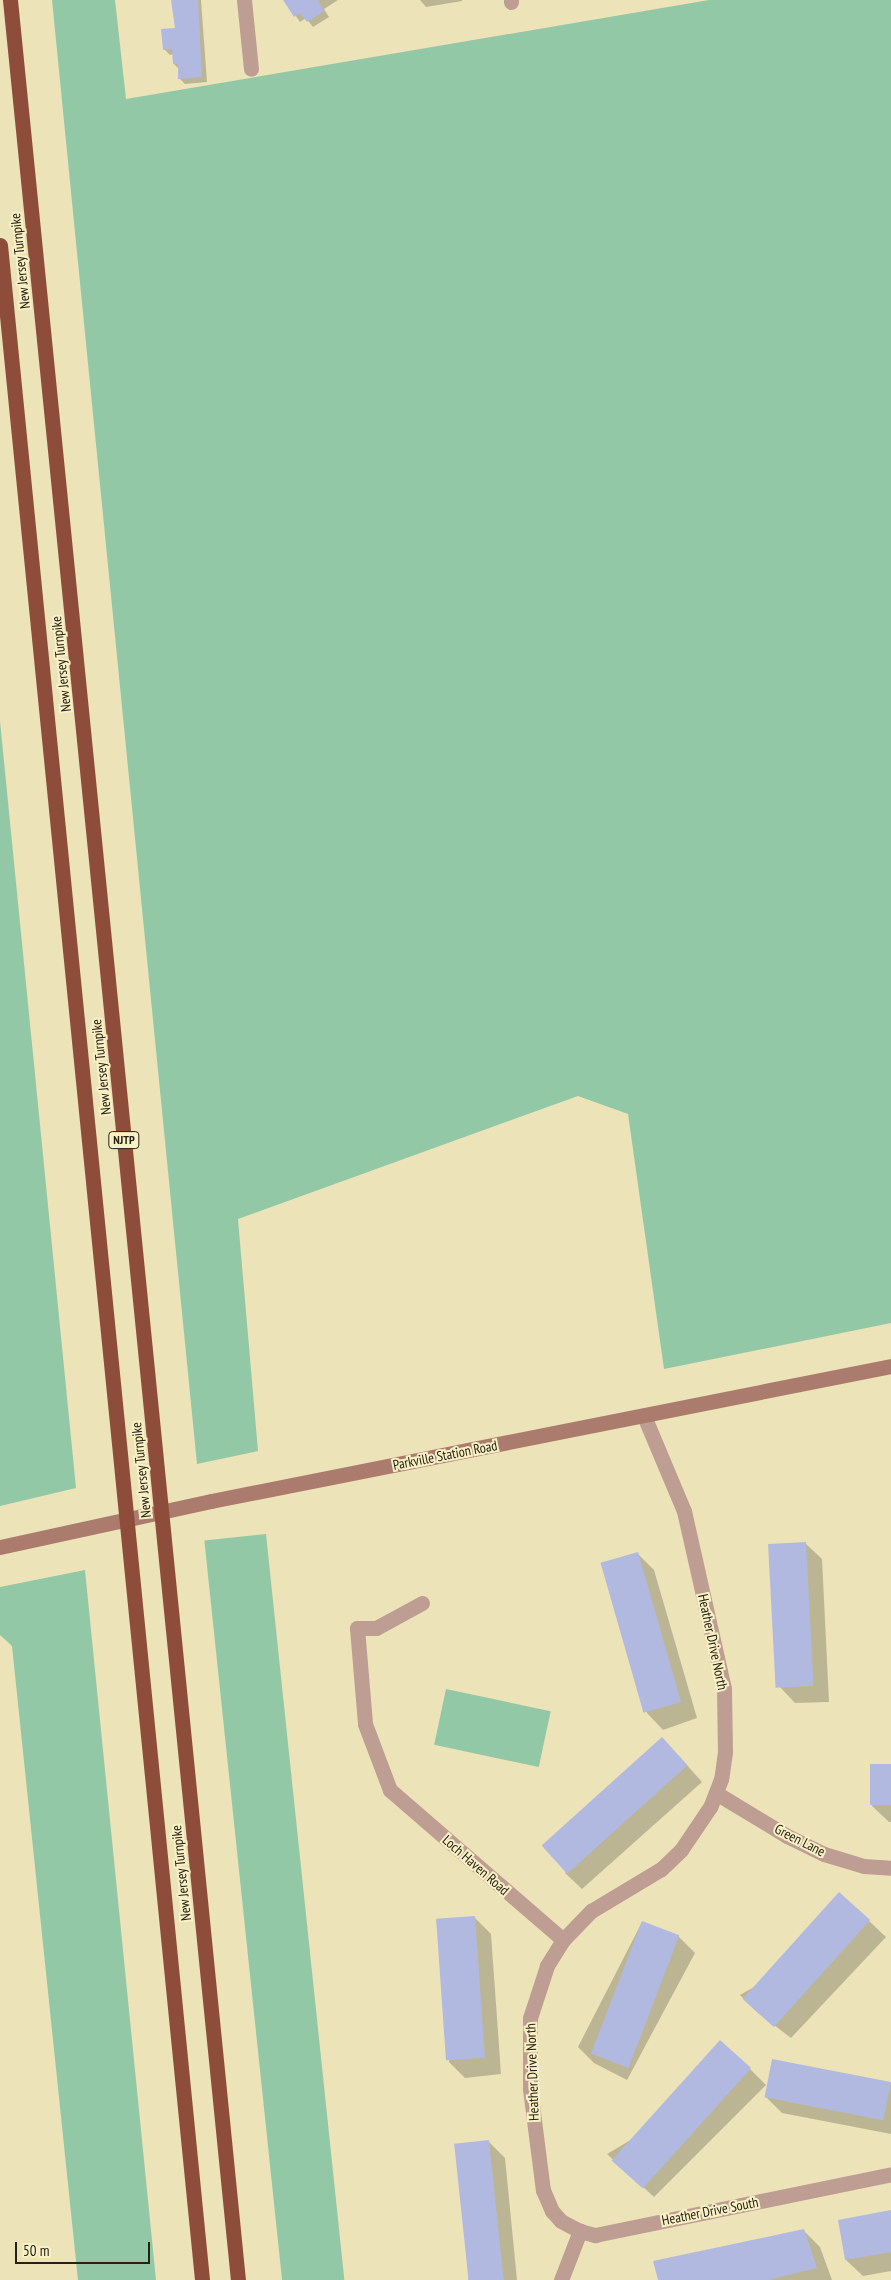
<!DOCTYPE html>
<style>
body{margin:0}
#map{position:relative;width:891px;height:2280px;overflow:hidden;background:#ece3b9;font-family:"PT Sans Narrow",sans-serif}
div>[style]{position:absolute}
.green>*{inset:0;background:#93c8a7;transform-origin:0 0}
.shadow>*{inset:0;background:#0003}
.building>*{inset:0;background:#b2b9e0;transform-origin:0 0}
.minor>*{height:15px;margin:-7.5px;padding:0 7.5px;transform-origin:7.5px;border-radius:7.5px;background:#be9d93}
.secondary>*{height:15px;margin:-7.5px;padding:0 7.5px;transform-origin:7.5px;border-radius:7.5px;background:#ab7b6d}
.motorway>*{height:15px;margin:-7.5px;padding:0 7.5px;transform-origin:7.5px;border-radius:7.5px;background:#8e4d3a}
span{translate:-50% -50%;white-space:nowrap;text-align:center;line-height:1.15;-webkit-text-stroke:4px #f9f0c6;paint-order:stroke}
.shield-label span{padding:1px 4px;background:#f9f0c6;border:1px solid;border-radius:4px;-webkit-text-stroke-width:0}
.shield-label{font-size:12px;color:#262213;font-weight:700}
.street-label{font-size:14px;color:#262213}
.scale{position:absolute;left:15px;top:2242px;width:135px;height:22px;box-sizing:border-box;border:2px solid #262213;border-top:0;padding-left:6px;font-size:15px;line-height:18px;white-space:nowrap;color:#262213;-webkit-text-stroke:4px #f9f0c6;paint-order:stroke}
</style>
<div id="map">
<div class="green">
<div style="clip-path:polygon(52px 0,115px 0,126px 99px,709px 0,891px 0,891px 1323px,664px 1369px,628px 1114px,578px 1096px,238px 1219px,258px 1451px,197px 1464px)"></div>
<div style="clip-path:polygon(0 721px,76px 1488px,0 1506px)"></div>
<div style="left:266px;top:1534px;width:750px;height:62px;rotate:84deg"></div>
<div style="clip-path:polygon(85px 1570px,156px 2280px,78px 2280px,12px 1646px,0 1635px,0 1587px)"></div>
<div style="left:446px;top:1689px;width:107px;height:57px;rotate:12deg"></div>
</div>
<div class="shadow">
<div style="clip-path:polygon(172px 0,201px 0,207px 82px,185px 84px,179px 78px,179px 69px,174px 64px,174px 54px,170px 55px,164px 49px,176px 29px)"></div>
<div style="clip-path:polygon(285px 0,338px 0,324px 9px,329px 17px,313px 27px,306px 18px,300px 22px)"></div>
<div style="clip-path:polygon(420px 0,462px 0,462px 1px,426px 7px)"></div>
<div style="clip-path:polygon(805px 1543px,822px 1559px,829px 1702px,795px 1703px,779px 1686px)"></div>
<div style="clip-path:polygon(637px 1553px,654px 1570px,697px 1718px,663px 1730px,647px 1713px)"></div>
<div style="clip-path:polygon(678px 1755px,702px 1782px,582px 1889px,565px 1873px)"></div>
<div style="clip-path:polygon(891px 1765px,891px 1822px,889px 1822px,872px 1806px)"></div>
<div style="clip-path:polygon(474px 1917px,491px 1934px,501px 2074px,465px 2078px,449px 2062px)"></div>
<div style="clip-path:polygon(869px 1921px,886px 1937px,791px 2038px,757px 2012px,740px 1995px)"></div>
<div style="clip-path:polygon(642px 1922px,678px 1936px,695px 1953px,627px 2080px,594px 2063px,578px 2047px)"></div>
<div style="clip-path:polygon(750px 2069px,766px 2085px,654px 2197px,607px 2154px)"></div>
<div style="clip-path:polygon(891px 2083px,891px 2134px,782px 2113px,766px 2097px)"></div>
<div style="clip-path:polygon(489px 2142px,505px 2158px,517px 2280px,468px 2280px)"></div>
<div style="clip-path:polygon(891px 2211px,891px 2271px,863px 2276px,846px 2260px)"></div>
<div style="clip-path:polygon(803px 2230px,820px 2247px,832px 2280px,660px 2280px)"></div>
</div>
<div class="building">
<div style="clip-path:polygon(171px 0,198px 0,202px 77px,178px 79px,178px 64px,173px 64px,172px 49px,163px 50px,161px 29px,175px 28px)"></div>
<div style="clip-path:polygon(283px 0,320px 0,318px 1px,324px 11px,307px 22px,300px 13px,294px 17px)"></div>
<div style="left:806px;top:1542px;width:144px;height:38px;rotate:87deg"></div>
<div style="left:638px;top:1552px;width:156px;height:39px;rotate:74deg"></div>
<div style="left:662px;top:1737px;width:38px;height:162px;rotate:48deg"></div>
<div style="left:891px;top:1764px;width:41px;height:21px;rotate:90deg"></div>
<div style="left:839px;top:1892px;width:42px;height:144px;rotate:42deg"></div>
<div style="left:475px;top:1916px;width:142px;height:39px;rotate:86deg"></div>
<div style="left:642px;top:1921px;width:40px;height:142px;rotate:21deg"></div>
<div style="left:720px;top:2040px;width:42px;height:162px;rotate:42deg"></div>
<div style="left:772px;top:2059px;width:121px;height:39px;rotate:11deg"></div>
<div style="left:489px;top:2140px;width:141px;height:35px;rotate:84deg"></div>
<div style="clip-path:polygon(891px 2210px,891px 2252px,845px 2260px,838px 2220px)"></div>
<div style="clip-path:polygon(804px 2229px,817px 2268px,768px 2280px,658px 2280px,653px 2261px)"></div>
</div>
<div class="minor">
<div style="left:244px;top:0;width:69px;rotate:84.2deg"></div>
<div style="left:511px;top:0;width:2px;rotate:90deg"></div>
<div style="left:644px;top:1416px;width:103px;rotate:67.2deg"></div>
<div style="left:684px;top:1511px;width:182px;rotate:77.3deg"></div>
<div style="left:724px;top:1689px;width:63px;rotate:89.1deg"></div>
<div style="left:725px;top:1752px;width:27px;rotate:98deg"></div>
<div style="left:721px;top:1779px;width:30px;rotate:111deg"></div>
<div style="left:710px;top:1807px;width:52px;rotate:124deg"></div>
<div style="left:681px;top:1850px;width:28px;rotate:136deg"></div>
<div style="left:661px;top:1869px;width:82px;rotate:149deg"></div>
<div style="left:591px;top:1911px;width:40px;rotate:134deg"></div>
<div style="left:563px;top:1940px;width:31px;rotate:122deg"></div>
<div style="left:547px;top:1966px;width:55px;rotate:108.1deg"></div>
<div style="left:530px;top:2018px;width:71px;rotate:90deg"></div>
<div style="left:530px;top:2089px;width:102px;rotate:82.7deg"></div>
<div style="left:543px;top:2190px;width:23px;rotate:67deg"></div>
<div style="left:552px;top:2211px;width:13px;rotate:48deg"></div>
<div style="left:561px;top:2221px;width:21px;rotate:28deg"></div>
<div style="left:580px;top:2231px;width:16px;rotate:15deg"></div>
<div style="left:595px;top:2235px;width:302px;rotate:-11.6deg"></div>
<div style="left:422px;top:1603px;width:52px;rotate:151.5deg"></div>
<div style="left:376px;top:1628px;width:19px;rotate:180deg"></div>
<div style="left:357px;top:1628px;width:96px;rotate:85.2deg"></div>
<div style="left:365px;top:1724px;width:71px;rotate:69.3deg"></div>
<div style="left:390px;top:1790px;width:229px;rotate:40.9deg"></div>
<div style="left:716px;top:1793px;width:83px;rotate:31.2deg"></div>
<div style="left:787px;top:1836px;width:41px;rotate:25.9deg"></div>
<div style="left:824px;top:1854px;width:42px;rotate:16.7deg"></div>
<div style="left:864px;top:1866px;width:27px;rotate:4deg"></div>
<div style="left:561px;top:2280px;width:53px;rotate:-68.8deg"></div>
</div>
<div class="secondary">
<div style="left:0;top:1547px;width:216px;rotate:-12.3deg"></div>
<div style="left:211px;top:1501px;width:693px;rotate:-11.23deg"></div>
</div>
<div class="motorway">
<div style="left:10px;top:0;width:2291px;rotate:84.29deg"></div>
<div style="left:0;top:245px;width:2045px;rotate:84.33deg"></div>
</div>
<div class="shield-label">
<span style="left:124px;top:1140px">NJTP</span>
</div>
<div class="street-label">
<span style="left:20px;top:261px;rotate:-96deg">New Jersey Turnpike</span>
<span style="left:61px;top:664px;rotate:-96deg">New Jersey Turnpike</span>
<span style="left:101px;top:1067px;rotate:-96deg">New Jersey Turnpike</span>
<span style="left:445px;top:1455px;rotate:-11deg">Parkville Station Road</span>
<span style="left:141px;top:1470px;rotate:-96deg">New Jersey Turnpike</span>
<span style="left:713px;top:1642px;rotate:78deg">Heather Drive North</span>
<span style="left:800px;top:1840px;rotate:27deg">Green Lane</span>
<span style="left:476px;top:1865px;rotate:41deg">Loch Haven Road</span>
<span style="left:181px;top:1873px;rotate:-96deg">New Jersey Turnpike</span>
<span style="left:532px;top:2072px;rotate:-92deg">Heather Drive North</span>
<span style="left:710px;top:2211px;rotate:-11deg">Heather Drive South</span>
</div>
<div class="scale">50 m</div>
</div>
